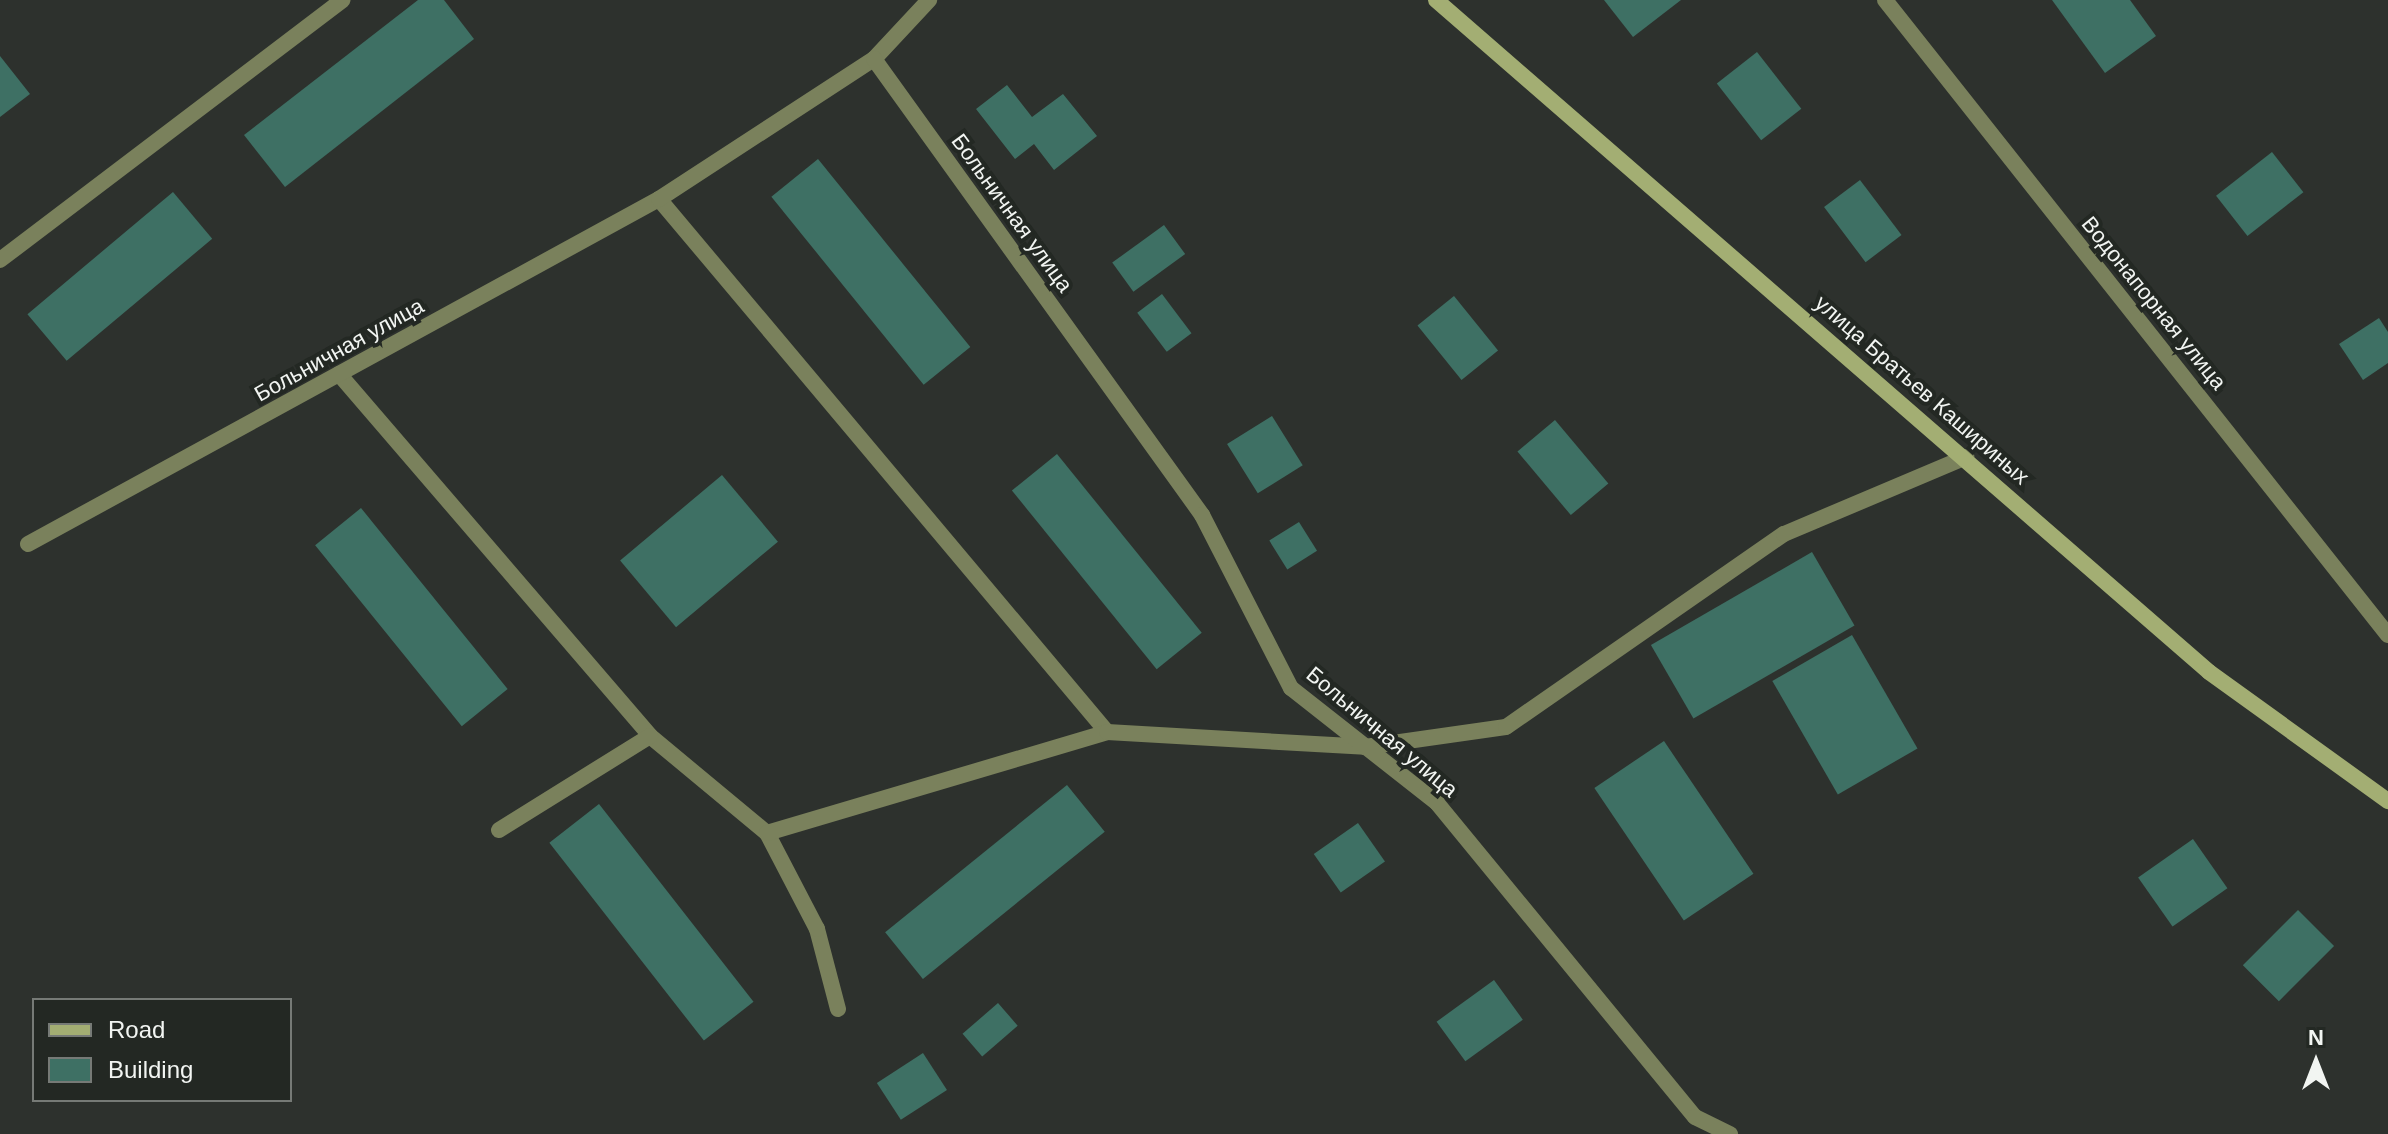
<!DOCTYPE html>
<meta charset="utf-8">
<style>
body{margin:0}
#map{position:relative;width:2388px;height:1134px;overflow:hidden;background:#2d312d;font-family:Helvetica,sans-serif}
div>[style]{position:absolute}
.building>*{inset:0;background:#3e7064;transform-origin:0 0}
.service>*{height:16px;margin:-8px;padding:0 8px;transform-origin:8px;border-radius:8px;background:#7a815c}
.minor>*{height:16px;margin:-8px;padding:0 8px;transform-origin:8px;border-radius:8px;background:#7a815c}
.secondary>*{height:16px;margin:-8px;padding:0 8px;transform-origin:8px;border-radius:8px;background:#a3ae73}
span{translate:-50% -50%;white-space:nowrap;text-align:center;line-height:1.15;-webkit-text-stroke:8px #232823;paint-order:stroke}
.street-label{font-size:22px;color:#f2f5f2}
.legend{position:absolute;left:32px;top:998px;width:260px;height:104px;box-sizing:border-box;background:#232823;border:2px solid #767a76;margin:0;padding:10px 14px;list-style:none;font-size:24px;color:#f2f5f2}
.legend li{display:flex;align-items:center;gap:16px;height:40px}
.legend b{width:40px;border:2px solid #767a76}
.north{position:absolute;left:2276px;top:1022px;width:80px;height:80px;-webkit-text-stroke:6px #232823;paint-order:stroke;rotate:0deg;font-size:22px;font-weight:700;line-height:32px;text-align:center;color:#f2f5f2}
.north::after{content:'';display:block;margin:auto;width:28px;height:36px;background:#f2f5f2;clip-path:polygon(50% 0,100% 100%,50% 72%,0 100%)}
</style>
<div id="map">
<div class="building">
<div style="clip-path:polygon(418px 0,444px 0,474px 39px,285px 187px,244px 135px)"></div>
<div style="clip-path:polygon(1604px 0,1681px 0,1633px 37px)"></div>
<div style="clip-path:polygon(2052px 0,2130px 0,2156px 36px,2105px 73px)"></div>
<div style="left:1757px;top:52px;width:72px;height:51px;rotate:52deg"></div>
<div style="clip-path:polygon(0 56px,30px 94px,0 117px)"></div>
<div style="clip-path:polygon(1007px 85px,1032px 117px,1063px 94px,1097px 136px,1054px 170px,1034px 144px,1015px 159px,976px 109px)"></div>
<div style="left:2272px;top:152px;width:51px;height:71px;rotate:52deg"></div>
<div style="left:818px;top:159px;width:242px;height:60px;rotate:51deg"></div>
<div style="left:1860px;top:180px;width:69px;height:45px;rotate:53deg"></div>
<div style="left:173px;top:192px;width:61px;height:190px;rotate:50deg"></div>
<div style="left:1164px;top:225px;width:36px;height:64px;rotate:54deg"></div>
<div style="left:1162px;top:294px;width:49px;height:31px;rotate:53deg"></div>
<div style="left:1454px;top:296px;width:70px;height:47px;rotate:51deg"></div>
<div style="clip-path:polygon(2379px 318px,2388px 332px,2388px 363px,2363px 380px,2339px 344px)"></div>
<div style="left:1272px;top:416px;width:58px;height:53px;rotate:58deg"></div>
<div style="left:1555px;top:420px;width:83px;height:49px;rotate:50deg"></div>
<div style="left:1057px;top:454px;width:230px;height:58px;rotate:51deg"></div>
<div style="left:722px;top:475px;width:87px;height:133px;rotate:50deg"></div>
<div style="left:361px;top:508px;width:233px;height:59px;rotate:51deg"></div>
<div style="left:1299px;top:522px;width:34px;height:35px;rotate:58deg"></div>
<div style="left:1812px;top:552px;width:85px;height:186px;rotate:60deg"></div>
<div style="left:1852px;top:635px;width:131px;height:92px;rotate:60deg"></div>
<div style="left:1664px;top:741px;width:160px;height:84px;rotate:56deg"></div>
<div style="left:1067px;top:785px;width:60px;height:234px;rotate:51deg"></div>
<div style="left:599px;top:804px;width:251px;height:63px;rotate:52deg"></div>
<div style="left:1358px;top:823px;width:47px;height:54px;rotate:55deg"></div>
<div style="left:2193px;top:839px;width:60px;height:67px;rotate:55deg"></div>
<div style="left:2298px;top:910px;width:51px;height:78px;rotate:45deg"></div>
<div style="left:1494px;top:980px;width:49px;height:71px;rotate:54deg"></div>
<div style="left:998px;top:1003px;width:30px;height:47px;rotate:49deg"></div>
<div style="left:923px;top:1053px;width:44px;height:55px;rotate:57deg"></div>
</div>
<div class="service">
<div style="left:659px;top:199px;width:696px;rotate:49.95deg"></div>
<div style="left:0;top:260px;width:430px;rotate:-37.2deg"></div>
<div style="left:339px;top:374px;width:477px;rotate:49.3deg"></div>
<div style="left:650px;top:736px;width:152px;rotate:39.7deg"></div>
<div style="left:499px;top:830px;width:178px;rotate:-31.9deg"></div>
<div style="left:838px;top:1009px;width:83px;rotate:-104.7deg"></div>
<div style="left:817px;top:929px;width:108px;rotate:-117.5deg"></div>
<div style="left:767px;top:833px;width:355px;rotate:-16.5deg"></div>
<div style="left:1107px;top:732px;width:258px;rotate:3.3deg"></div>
<div style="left:1365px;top:747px;width:142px;rotate:-8.1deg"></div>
<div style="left:1506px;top:727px;width:338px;rotate:-34.8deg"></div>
<div style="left:1784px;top:534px;width:198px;rotate:-22.9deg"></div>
</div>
<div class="minor">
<div style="left:1885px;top:0;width:810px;rotate:51.62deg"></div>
<div style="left:874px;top:59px;width:81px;rotate:-47deg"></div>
<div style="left:28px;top:544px;width:719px;rotate:-28.67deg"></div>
<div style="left:659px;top:199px;width:257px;rotate:-33.1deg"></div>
<div style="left:874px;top:59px;width:562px;rotate:54.27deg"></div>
<div style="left:1202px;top:515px;width:195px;rotate:62.8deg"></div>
<div style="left:1291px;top:688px;width:186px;rotate:38.2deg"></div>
<div style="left:1437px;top:803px;width:406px;rotate:50.6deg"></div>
<div style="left:1695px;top:1117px;width:39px;rotate:26deg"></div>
</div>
<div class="secondary">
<div style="left:1436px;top:0;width:1024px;rotate:41deg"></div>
<div style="left:2209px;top:672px;width:221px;rotate:35.8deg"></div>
</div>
<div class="street-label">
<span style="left:1012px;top:213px;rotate:54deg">Больничная улица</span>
<span style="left:2154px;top:303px;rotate:51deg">Водонапорная улица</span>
<span style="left:339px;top:350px;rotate:-29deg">Больничная улица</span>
<span style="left:1922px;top:390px;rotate:41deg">улица Братьев Кашириных</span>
<span style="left:1382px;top:732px;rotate:40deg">Больничная улица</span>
</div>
<ul class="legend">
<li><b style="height:10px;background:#a3ae73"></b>Road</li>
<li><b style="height:22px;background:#3e7064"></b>Building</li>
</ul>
<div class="north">N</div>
</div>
